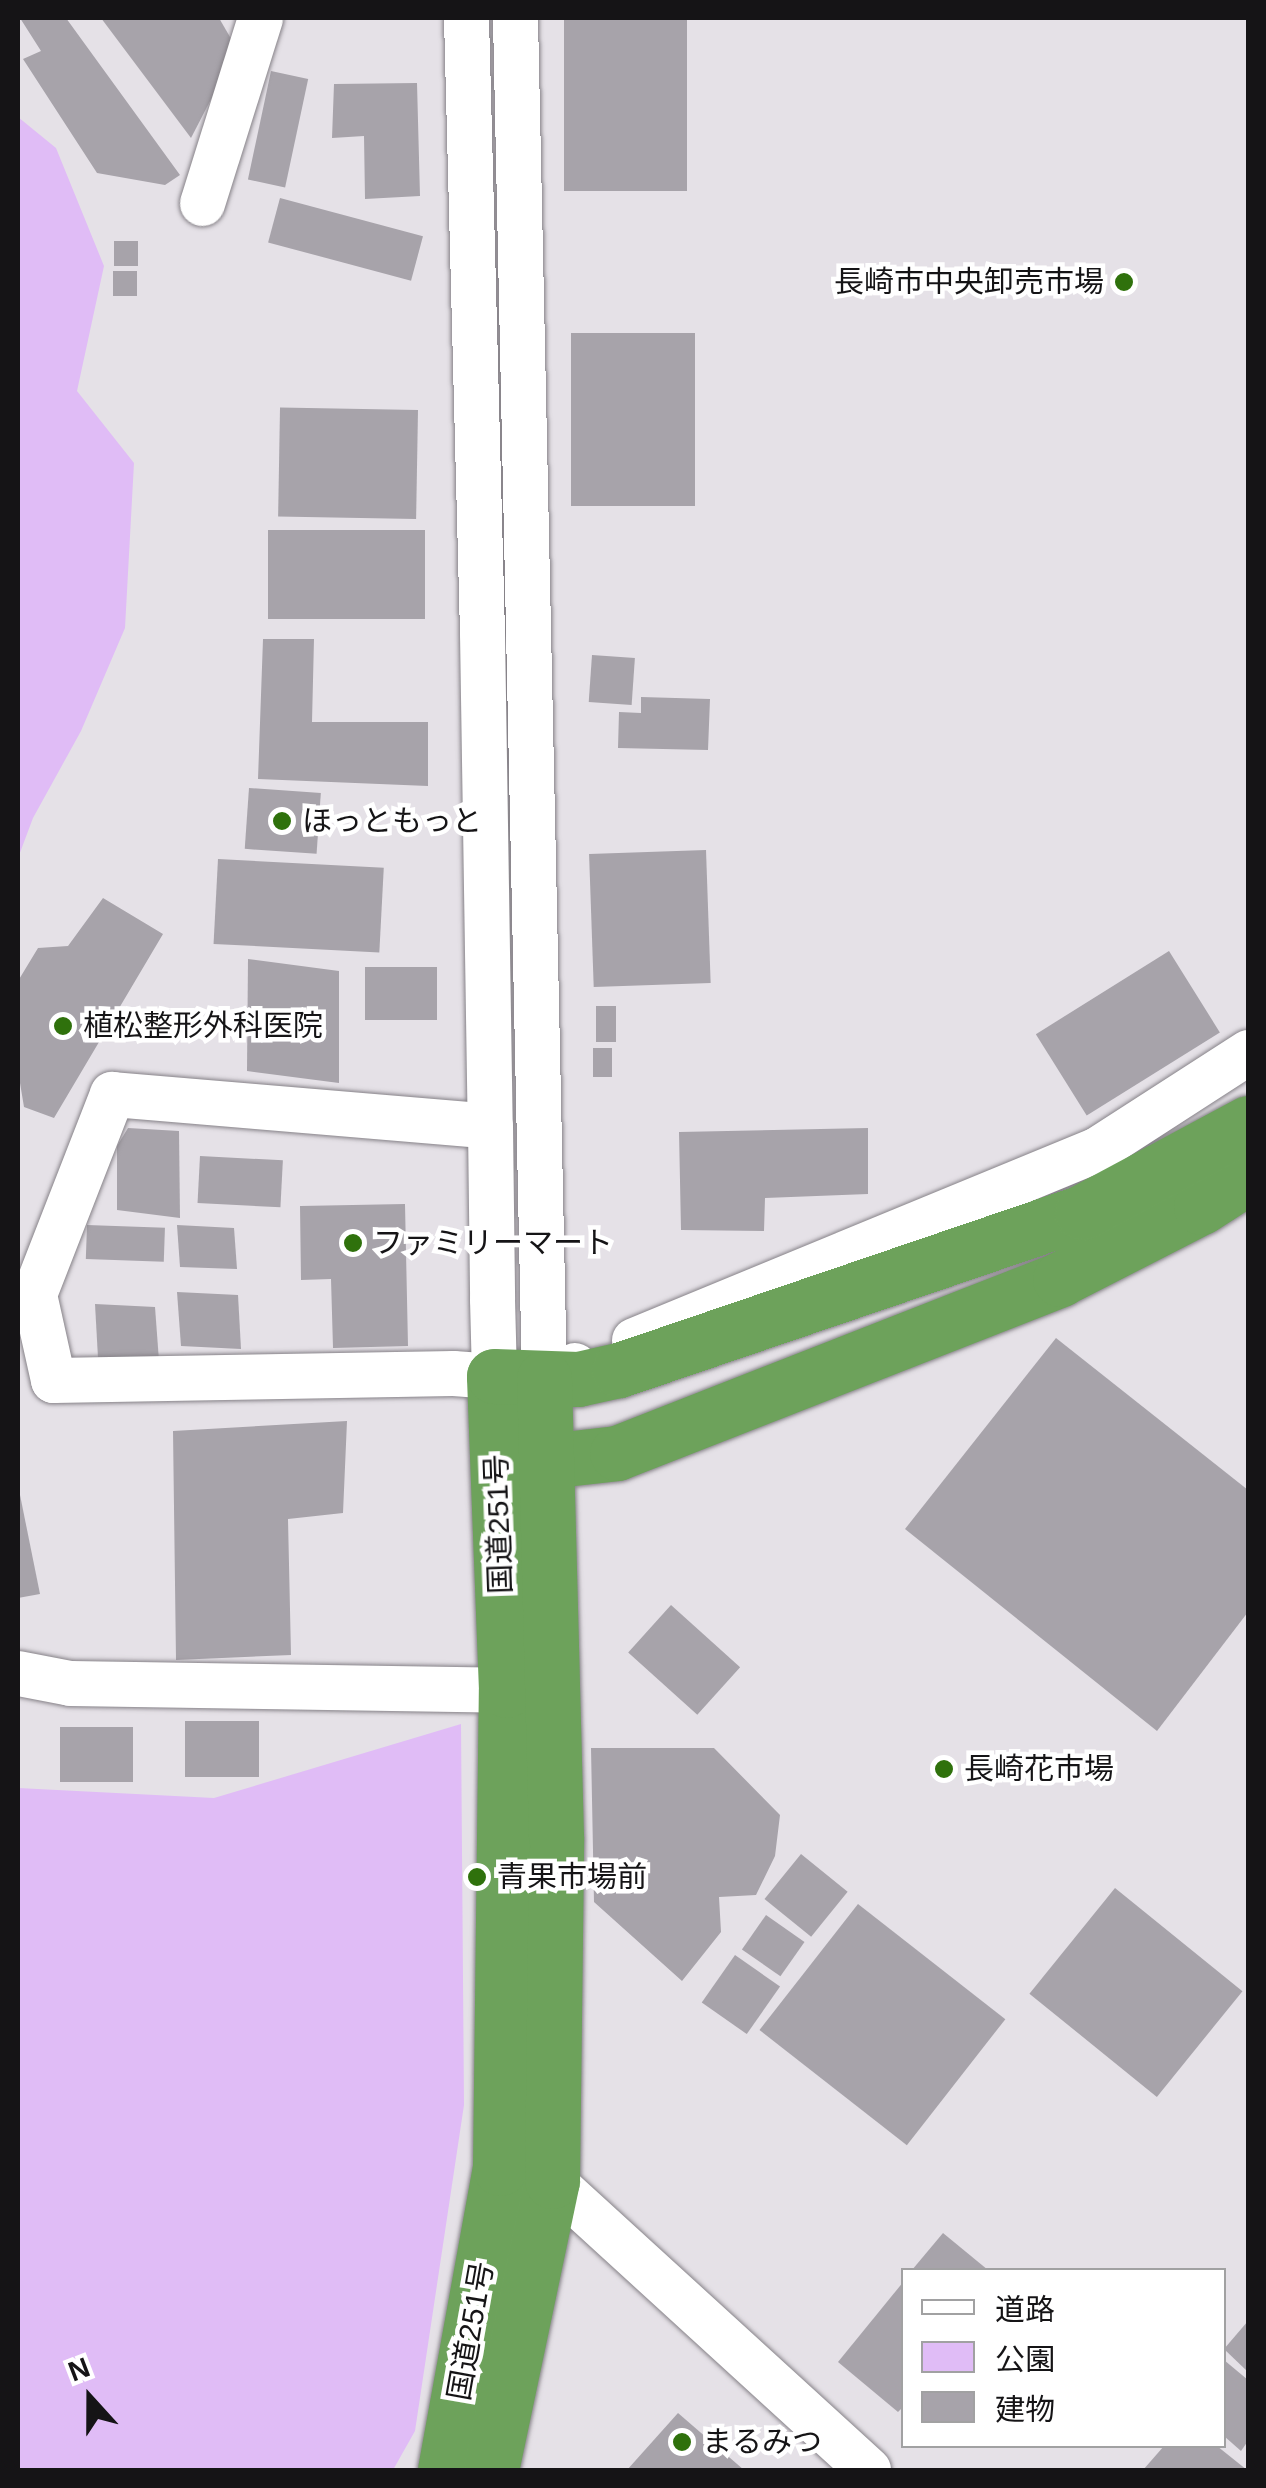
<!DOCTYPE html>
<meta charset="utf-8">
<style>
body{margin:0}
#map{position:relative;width:1266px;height:2488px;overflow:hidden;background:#e5e1e7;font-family:Arial,"Noto Sans JP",sans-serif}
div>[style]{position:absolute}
.green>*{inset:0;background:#e0bcf6}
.building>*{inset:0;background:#a7a3aa;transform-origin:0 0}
.roads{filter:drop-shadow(0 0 2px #868288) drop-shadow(0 0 2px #868288)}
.minor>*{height:45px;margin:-22.5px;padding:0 22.5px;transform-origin:22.5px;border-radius:22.5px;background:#fff}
.highway>*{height:55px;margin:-27.5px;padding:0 27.5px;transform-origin:27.5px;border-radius:27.5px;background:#6da25b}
.dots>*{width:28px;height:28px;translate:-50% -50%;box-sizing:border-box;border:5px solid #fff;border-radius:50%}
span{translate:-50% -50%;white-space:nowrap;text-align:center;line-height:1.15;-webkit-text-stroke:9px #fff;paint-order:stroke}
.poi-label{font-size:30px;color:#151416}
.right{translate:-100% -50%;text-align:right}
.left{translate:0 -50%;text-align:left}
.street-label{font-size:30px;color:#151416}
.frame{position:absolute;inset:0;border:20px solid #151416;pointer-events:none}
.legend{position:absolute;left:901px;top:2268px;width:325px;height:180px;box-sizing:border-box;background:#fff;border:2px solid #a1a1a2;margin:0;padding:12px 18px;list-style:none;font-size:30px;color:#151416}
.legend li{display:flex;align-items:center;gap:20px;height:50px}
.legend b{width:50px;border:2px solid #a1a1a2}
.north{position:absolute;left:40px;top:2348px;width:100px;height:100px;-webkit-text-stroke:8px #fff;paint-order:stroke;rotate:339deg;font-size:28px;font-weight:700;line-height:40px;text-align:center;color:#151416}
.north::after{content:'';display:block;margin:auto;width:35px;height:45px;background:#151416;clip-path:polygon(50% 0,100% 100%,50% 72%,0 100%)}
</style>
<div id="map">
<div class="green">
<div style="clip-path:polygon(18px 117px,56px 148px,104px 266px,77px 391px,134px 463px,125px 628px,81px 731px,33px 818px,18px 858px)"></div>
<div style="clip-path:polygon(461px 1724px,464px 2105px,415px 2431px,393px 2470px,18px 2470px,18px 1788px,214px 1798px)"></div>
</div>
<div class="building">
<div style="clip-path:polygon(20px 18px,66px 18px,180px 175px,165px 185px,97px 173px,23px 59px,41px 51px)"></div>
<div style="clip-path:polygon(101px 18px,219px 18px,237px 49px,191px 138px)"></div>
<div style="left:564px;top:18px;width:123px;height:173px"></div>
<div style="left:271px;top:71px;width:38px;height:111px;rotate:12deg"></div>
<div style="clip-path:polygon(417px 83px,420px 196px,365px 199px,364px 136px,332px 138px,334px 84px)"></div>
<div style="left:280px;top:198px;width:148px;height:46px;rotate:15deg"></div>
<div style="left:114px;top:241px;width:24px;height:25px"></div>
<div style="left:137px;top:271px;width:25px;height:24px;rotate:90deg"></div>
<div style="left:695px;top:333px;width:173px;height:124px;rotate:90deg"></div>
<div style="left:418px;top:410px;width:109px;height:138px;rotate:91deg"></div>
<div style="left:425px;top:530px;width:89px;height:157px;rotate:90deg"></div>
<div style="clip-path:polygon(263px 639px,314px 639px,312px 722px,428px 722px,428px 786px,258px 779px)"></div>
<div style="left:592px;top:655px;width:43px;height:47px;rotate:4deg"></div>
<div style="clip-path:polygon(641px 697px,710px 699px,708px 750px,618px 748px,619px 712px,641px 713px)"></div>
<div style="left:249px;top:788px;width:72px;height:61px;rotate:4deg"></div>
<div style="left:706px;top:850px;width:133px;height:117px;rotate:88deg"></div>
<div style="left:218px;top:859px;width:166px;height:85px;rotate:3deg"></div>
<div style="clip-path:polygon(103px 898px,163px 934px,54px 1118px,24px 1107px,18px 1071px,18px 981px,38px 948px,68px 946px)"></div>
<div style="left:1169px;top:951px;width:96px;height:157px;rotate:58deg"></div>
<div style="clip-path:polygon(248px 959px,339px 971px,339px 1083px,247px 1071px)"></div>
<div style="left:365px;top:967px;width:72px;height:53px"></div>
<div style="left:596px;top:1006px;width:20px;height:36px"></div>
<div style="left:593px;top:1048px;width:19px;height:29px"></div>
<div style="clip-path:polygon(128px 1128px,179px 1131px,180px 1218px,117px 1210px,117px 1146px)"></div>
<div style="clip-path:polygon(868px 1128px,868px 1194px,765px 1198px,764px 1231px,681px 1230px,679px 1132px)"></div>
<div style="left:200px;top:1156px;width:83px;height:47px;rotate:3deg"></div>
<div style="clip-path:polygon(405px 1204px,408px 1346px,333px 1348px,331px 1279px,301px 1280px,300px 1206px)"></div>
<div style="left:87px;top:1225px;width:78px;height:34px;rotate:2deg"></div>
<div style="clip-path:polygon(177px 1225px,234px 1228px,237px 1269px,180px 1267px)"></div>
<div style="clip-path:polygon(177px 1292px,238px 1295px,241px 1349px,181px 1346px)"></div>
<div style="clip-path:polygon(95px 1304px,155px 1307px,159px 1361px,98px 1358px)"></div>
<div style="clip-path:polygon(1056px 1338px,1248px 1490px,1248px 1612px,1157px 1731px,905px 1529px)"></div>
<div style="clip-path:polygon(347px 1421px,343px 1513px,288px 1519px,291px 1655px,176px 1660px,173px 1431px)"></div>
<div style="clip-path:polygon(18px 1485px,40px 1594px,18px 1598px)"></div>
<div style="left:671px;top:1605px;width:93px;height:64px;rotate:42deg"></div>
<div style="left:185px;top:1721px;width:74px;height:56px"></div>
<div style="left:60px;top:1727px;width:73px;height:55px"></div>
<div style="clip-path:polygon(591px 1748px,714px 1748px,780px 1815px,775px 1856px,756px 1895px,719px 1897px,721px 1932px,682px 1981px,594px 1902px)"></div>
<div style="left:801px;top:1854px;width:60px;height:58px;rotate:39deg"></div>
<div style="left:1115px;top:1888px;width:164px;height:136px;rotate:39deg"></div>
<div style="left:858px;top:1904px;width:187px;height:160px;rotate:38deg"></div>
<div style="left:766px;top:1915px;width:47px;height:42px;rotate:35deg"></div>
<div style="left:735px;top:1955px;width:55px;height:58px;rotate:35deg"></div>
<div style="clip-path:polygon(943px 2233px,988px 2270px,912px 2270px)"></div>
<div style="clip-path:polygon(904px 2281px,904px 2406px,898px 2412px,838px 2362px)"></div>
<div style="clip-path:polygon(1248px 2321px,1248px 2372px,1224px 2349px)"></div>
<div style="clip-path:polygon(1224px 2360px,1248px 2380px,1248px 2441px,1241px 2451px,1224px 2436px)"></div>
<div style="clip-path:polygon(678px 2413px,744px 2470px,627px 2470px)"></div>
<div style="clip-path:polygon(1164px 2446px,1217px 2446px,1247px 2470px,1143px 2470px)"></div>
</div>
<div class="roads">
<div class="minor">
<div style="left:466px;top:18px;width:615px;rotate:88.51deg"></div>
<div style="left:482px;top:633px;width:493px;rotate:89.1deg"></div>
<div style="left:490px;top:1126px;width:173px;rotate:89.3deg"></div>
<div style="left:492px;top:1299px;width:77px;rotate:88.5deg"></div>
<div style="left:494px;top:1376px;width:41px;rotate:-175.8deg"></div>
<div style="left:453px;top:1373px;width:400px;rotate:179deg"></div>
<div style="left:53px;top:1380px;width:88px;rotate:-102.5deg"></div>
<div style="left:34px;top:1294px;width:215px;rotate:-68.7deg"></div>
<div style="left:112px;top:1094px;width:379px;rotate:4.8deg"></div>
<div style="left:515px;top:18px;width:1360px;rotate:88.78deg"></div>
<div style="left:544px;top:1378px;width:33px;rotate:-23deg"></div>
<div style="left:202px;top:203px;width:194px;rotate:-72.6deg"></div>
<div style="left:634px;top:1340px;width:500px;rotate:-22.4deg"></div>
<div style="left:1096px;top:1150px;width:181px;rotate:-32.8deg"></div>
<div style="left:18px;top:1673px;width:53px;rotate:10.9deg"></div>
<div style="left:70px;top:1683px;width:436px;rotate:0.9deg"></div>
<div style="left:526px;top:2175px;width:27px;rotate:13deg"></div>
<div style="left:552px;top:2181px;width:428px;rotate:42.4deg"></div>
</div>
<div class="highway">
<div style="left:511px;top:1458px;width:36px;rotate:5deg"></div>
<div style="left:547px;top:1461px;width:70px;rotate:-6.5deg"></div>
<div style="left:617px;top:1453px;width:476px;rotate:-21.4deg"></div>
<div style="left:1060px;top:1279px;width:158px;rotate:-27.1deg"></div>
<div style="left:1201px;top:1207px;width:56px;rotate:-32.6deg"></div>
<div style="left:445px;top:2470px;width:307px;rotate:-79.7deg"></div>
<div style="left:500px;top:2168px;width:478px;rotate:-89.3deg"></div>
<div style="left:506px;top:1690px;width:314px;rotate:-92.2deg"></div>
<div style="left:494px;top:1376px;width:84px;rotate:2deg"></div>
<div style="left:578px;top:1379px;width:42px;rotate:-12.4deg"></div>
<div style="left:619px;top:1370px;width:489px;rotate:-18.8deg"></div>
<div style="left:1082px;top:1212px;width:188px;rotate:-28.2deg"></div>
<div style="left:491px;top:2470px;width:295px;rotate:-78.1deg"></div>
<div style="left:552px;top:2181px;width:344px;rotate:-89.3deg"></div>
<div style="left:556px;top:1837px;width:459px;rotate:-91.5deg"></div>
</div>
</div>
<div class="dots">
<div style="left:1124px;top:282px;background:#2f710c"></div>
<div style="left:282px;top:821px;background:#2f710c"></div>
<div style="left:63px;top:1026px;background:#2f710c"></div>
<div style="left:353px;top:1243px;background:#2f710c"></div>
<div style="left:944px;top:1769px;background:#2f710c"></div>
<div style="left:477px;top:1877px;background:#2f710c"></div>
<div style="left:682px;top:2442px;background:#2f710c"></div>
</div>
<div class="poi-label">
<span class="right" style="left:1104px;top:282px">長崎市中央卸売市場</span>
<span class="left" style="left:302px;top:821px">ほっともっと</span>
<span class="left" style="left:83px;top:1026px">植松整形外科医院</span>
<span class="left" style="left:373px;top:1243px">ファミリーマート</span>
<span class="left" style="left:964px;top:1769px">長崎花市場</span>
<span class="left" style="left:497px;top:1877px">青果市場前</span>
<span class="left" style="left:702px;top:2442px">まるみつ</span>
</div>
<div class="street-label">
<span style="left:499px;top:1524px;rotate:-92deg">国道251号</span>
<span style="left:471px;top:2331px;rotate:-80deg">国道251号</span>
</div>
<div class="frame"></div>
<ul class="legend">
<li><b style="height:12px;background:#fff"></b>道路</li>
<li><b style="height:28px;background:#e0bcf6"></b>公園</li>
<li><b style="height:28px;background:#a7a3aa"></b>建物</li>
</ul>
<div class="north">N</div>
</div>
